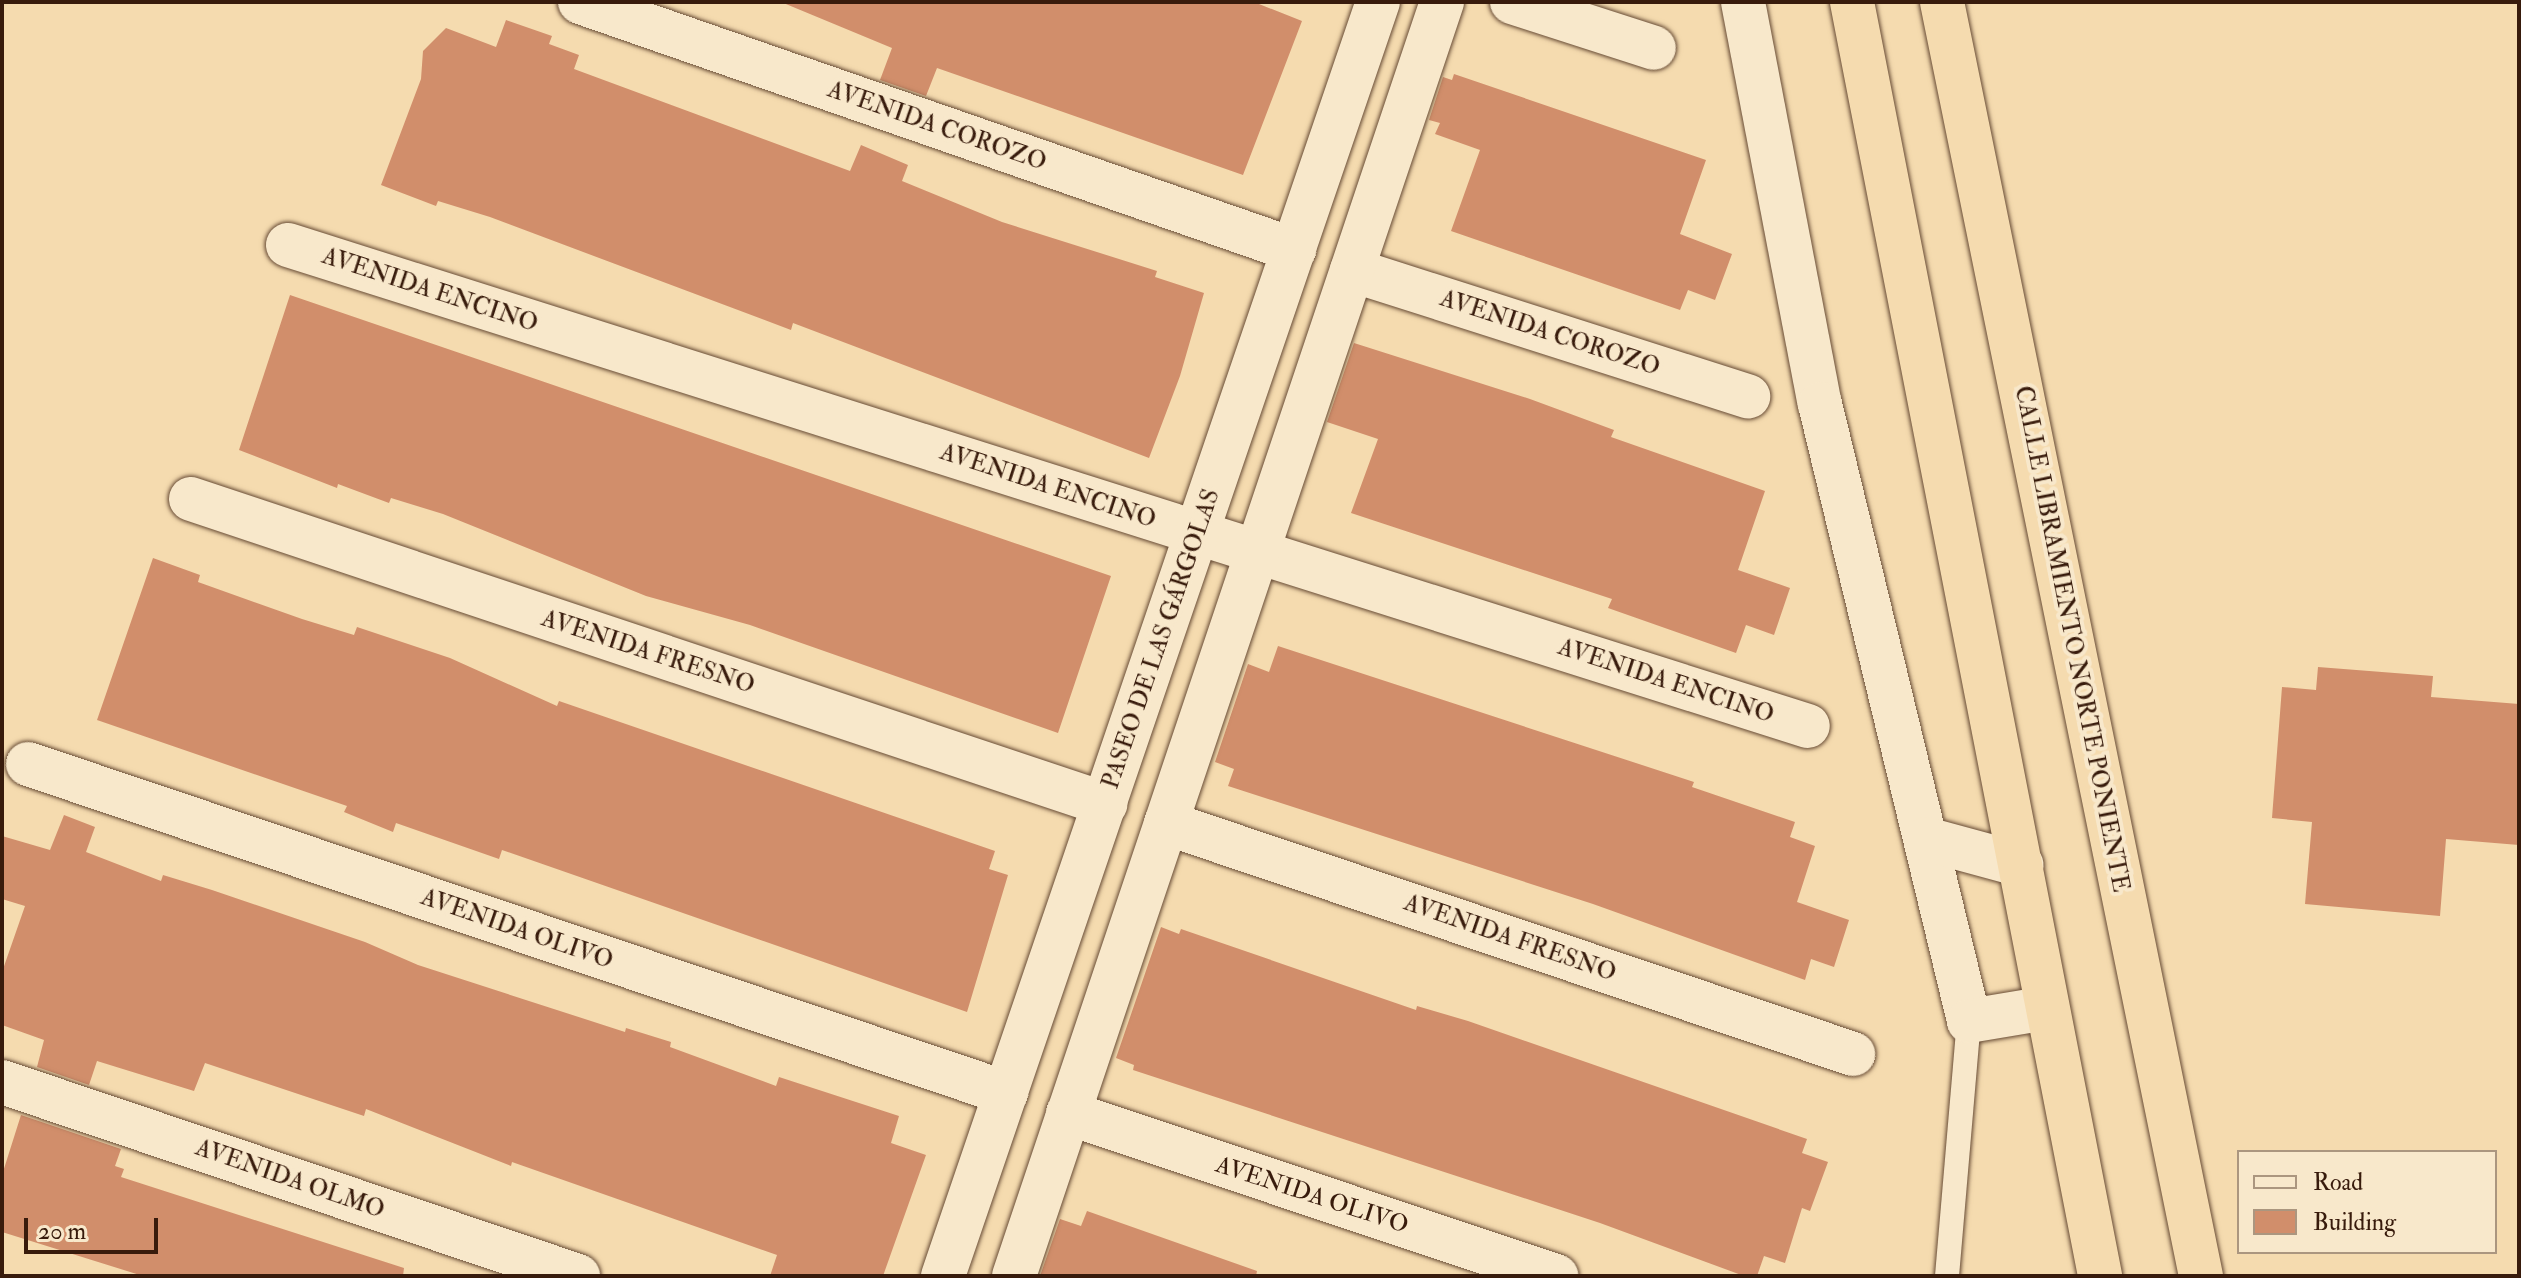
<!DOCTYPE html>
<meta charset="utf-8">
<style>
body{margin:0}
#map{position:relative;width:2521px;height:1278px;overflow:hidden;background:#f5dbaf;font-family:"IM FELL Double Pica",serif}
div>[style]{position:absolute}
.building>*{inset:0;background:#d18e6b}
.roads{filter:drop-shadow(0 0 2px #674b35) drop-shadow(0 0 2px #674b35)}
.service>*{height:24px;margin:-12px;padding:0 12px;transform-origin:12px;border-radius:12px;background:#f8e8cb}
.minor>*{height:44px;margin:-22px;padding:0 22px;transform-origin:22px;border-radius:22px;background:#f8e8cb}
.tertiary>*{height:44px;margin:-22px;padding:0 22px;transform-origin:22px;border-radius:22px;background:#f8e8cb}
.trunk>*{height:44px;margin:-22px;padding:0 22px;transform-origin:22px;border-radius:22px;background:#f5dbaf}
span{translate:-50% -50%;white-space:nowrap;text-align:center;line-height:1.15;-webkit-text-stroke:8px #f8e8cb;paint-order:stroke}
.street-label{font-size:24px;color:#381b0c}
.frame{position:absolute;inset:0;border:4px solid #381b0c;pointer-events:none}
.legend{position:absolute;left:2237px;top:1150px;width:260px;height:104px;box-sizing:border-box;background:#f8e8cb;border:2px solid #ab967f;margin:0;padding:10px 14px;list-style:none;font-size:24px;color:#381b0c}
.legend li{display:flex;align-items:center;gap:16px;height:40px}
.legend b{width:40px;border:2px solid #ab967f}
.scale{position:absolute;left:24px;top:1218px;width:134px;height:36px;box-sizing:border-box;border:4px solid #381b0c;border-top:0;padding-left:10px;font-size:24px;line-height:28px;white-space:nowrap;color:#381b0c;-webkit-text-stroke:6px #f8e8cb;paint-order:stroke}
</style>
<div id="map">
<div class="building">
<div style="clip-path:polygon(781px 2px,1254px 2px,1302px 21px,1243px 175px,937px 68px,926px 96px,880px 80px,892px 48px)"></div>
<div style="clip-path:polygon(506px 20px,552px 36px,549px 44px,579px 55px,574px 69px,850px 171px,861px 145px,908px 165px,902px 181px,1002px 222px,1157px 271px,1155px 277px,1204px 293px,1180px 376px,1149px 458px,793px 323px,791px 330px,490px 217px,438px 201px,436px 206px,381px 185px,421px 79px,423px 51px,446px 28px,496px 47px)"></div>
<div style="clip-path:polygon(1454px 74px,1706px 160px,1680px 234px,1732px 254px,1715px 300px,1688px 290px,1680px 310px,1451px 231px,1480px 150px,1435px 134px,1440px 123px,1429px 120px,1443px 77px,1452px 80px)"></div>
<div style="clip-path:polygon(290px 295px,1111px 576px,1058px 733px,750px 625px,646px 596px,443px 514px,391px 498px,389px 503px,338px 484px,337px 488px,239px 450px)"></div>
<div style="clip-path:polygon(1354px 343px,1530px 399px,1614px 430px,1611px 437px,1765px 491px,1738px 570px,1790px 588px,1774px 635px,1746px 625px,1736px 653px,1608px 608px,1612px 599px,1351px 513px,1378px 439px,1327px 422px)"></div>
<div style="clip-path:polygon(153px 558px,200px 575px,198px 582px,302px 619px,354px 635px,357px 627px,450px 658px,557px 706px,559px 701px,995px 851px,989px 869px,1008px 875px,967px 1012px,502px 850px,499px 859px,396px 823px,393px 832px,344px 812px,347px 806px,97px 720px)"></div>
<div style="clip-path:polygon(1278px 646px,1694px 782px,1692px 787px,1795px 822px,1790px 837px,1815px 846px,1797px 902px,1849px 920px,1834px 967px,1811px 959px,1805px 980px,1593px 904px,1228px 786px,1234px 769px,1215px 762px,1248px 664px,1269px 672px)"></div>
<div style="clip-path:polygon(2318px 667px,2433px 676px,2431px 697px,2519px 704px,2519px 845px,2446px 839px,2440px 916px,2305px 904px,2312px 822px,2272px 818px,2282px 687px,2316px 690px)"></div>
<div style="clip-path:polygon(64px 815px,95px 827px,86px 852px,161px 881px,163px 875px,212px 890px,365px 942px,418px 965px,625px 1032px,626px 1028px,671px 1042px,670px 1047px,776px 1086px,779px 1077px,899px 1116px,891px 1143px,926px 1155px,883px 1276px,770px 1276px,777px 1255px,512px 1162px,511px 1166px,366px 1109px,364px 1116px,205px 1063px,194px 1091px,97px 1061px,89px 1085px,37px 1067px,44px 1040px,2px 1025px,2px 972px,25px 906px,2px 899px,2px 836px,50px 850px)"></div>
<div style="clip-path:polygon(1161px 927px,1179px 934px,1181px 929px,1416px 1010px,1417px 1006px,1468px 1021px,1807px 1139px,1802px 1153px,1828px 1162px,1810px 1211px,1802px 1208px,1785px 1263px,1764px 1256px,1757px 1276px,1744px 1276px,1600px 1223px,1133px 1070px,1134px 1065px,1116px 1058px)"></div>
<div style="clip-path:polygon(21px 1115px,121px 1149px,115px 1166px,124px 1169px,121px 1177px,404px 1268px,403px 1276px,143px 1276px,2px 1232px,2px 1175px)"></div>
<div style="clip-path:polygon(1087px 1211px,1257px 1271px,1256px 1276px,1040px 1276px,1060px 1219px,1081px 1226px)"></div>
</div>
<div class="roads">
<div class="service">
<div style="left:1947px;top:1276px;width:256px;rotate:-85.1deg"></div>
</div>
<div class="minor">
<div style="left:580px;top:2px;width:756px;rotate:19.15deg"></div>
<div style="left:1512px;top:2px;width:149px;rotate:17.9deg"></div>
<div style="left:1743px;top:2px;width:409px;rotate:79.2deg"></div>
<div style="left:1820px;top:404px;width:635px;rotate:76.42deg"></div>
<div style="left:1969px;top:1021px;width:79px;rotate:-9.5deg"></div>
<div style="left:288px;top:245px;width:1594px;rotate:17.56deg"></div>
<div style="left:1352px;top:270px;width:416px;rotate:17.7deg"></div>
<div style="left:191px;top:499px;width:964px;rotate:18.45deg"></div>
<div style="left:28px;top:764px;width:1032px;rotate:18.59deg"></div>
<div style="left:1166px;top:823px;width:725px;rotate:18.58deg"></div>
<div style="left:1926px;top:839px;width:99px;rotate:15.2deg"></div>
<div style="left:2px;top:1082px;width:608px;rotate:18.61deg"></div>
<div style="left:1068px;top:1113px;width:515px;rotate:18.47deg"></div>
</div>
<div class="tertiary">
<div style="left:943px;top:1276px;width:1346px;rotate:-71.15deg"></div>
<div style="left:1014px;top:1276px;width:1344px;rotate:-71.43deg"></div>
</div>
<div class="trunk">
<div style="left:1852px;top:2px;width:1298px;rotate:78.98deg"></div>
<div style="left:1942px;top:2px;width:1300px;rotate:78.51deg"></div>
</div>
</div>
<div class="street-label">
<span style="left:937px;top:126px;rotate:19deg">AVENIDA COROZO</span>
<span style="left:430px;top:290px;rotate:18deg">AVENIDA ENCINO</span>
<span style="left:1550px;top:333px;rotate:18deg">AVENIDA COROZO</span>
<span style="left:1048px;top:486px;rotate:18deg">AVENIDA ENCINO</span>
<span style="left:1161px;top:639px;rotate:-71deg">PASEO DE LAS GÁRGOLAS</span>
<span style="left:2072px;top:639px;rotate:79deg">CALLE LIBRAMIENTO NORTE PONIENTE</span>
<span style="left:648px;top:652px;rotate:18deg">AVENIDA FRESNO</span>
<span style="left:1666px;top:681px;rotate:18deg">AVENIDA ENCINO</span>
<span style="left:517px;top:929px;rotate:19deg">AVENIDA OLIVO</span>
<span style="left:1510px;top:938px;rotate:19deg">AVENIDA FRESNO</span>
<span style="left:290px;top:1179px;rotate:19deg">AVENIDA OLMO</span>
<span style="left:1312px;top:1195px;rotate:18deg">AVENIDA OLIVO</span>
</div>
<div class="frame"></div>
<ul class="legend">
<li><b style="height:10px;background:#f8e8cb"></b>Road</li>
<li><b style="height:22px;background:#d18e6b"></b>Building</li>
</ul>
<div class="scale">20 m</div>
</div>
